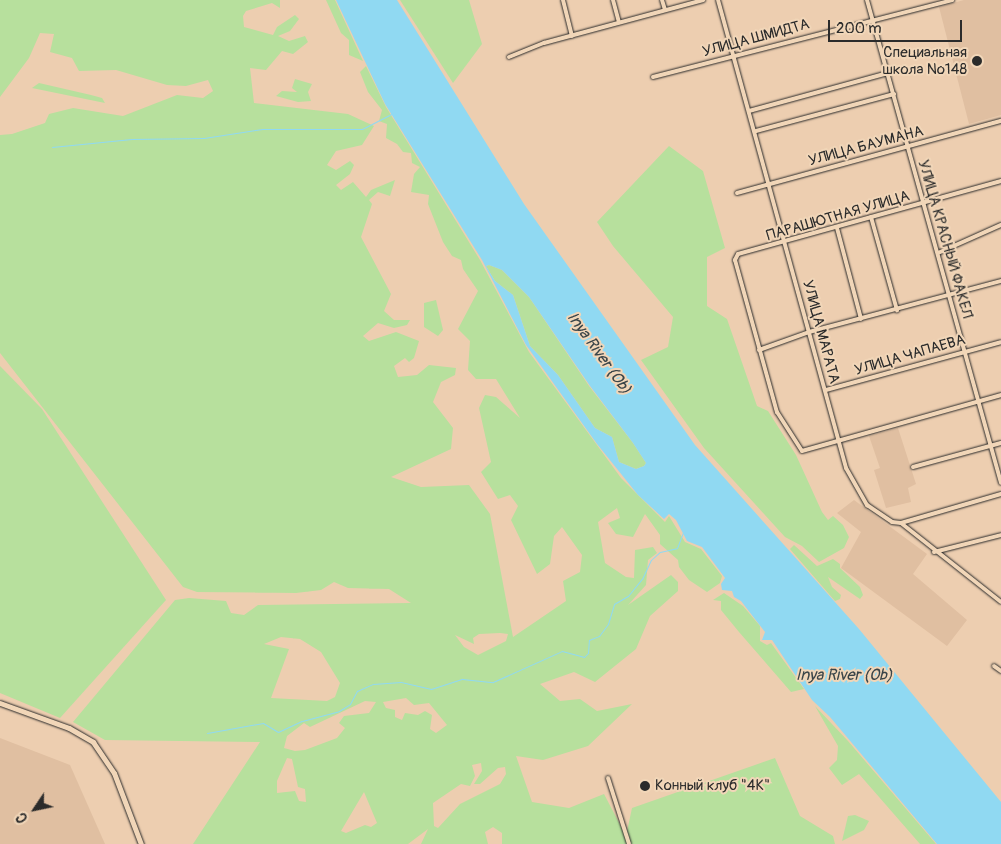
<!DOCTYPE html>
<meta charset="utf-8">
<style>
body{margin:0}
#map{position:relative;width:1001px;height:844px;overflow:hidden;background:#edceb0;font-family:Pangolin,sans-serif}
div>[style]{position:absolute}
.built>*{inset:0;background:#e0bfa1}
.green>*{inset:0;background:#b7e09d}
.water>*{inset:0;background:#90d9f2}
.stream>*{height:1px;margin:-0.5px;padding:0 0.5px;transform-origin:0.5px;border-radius:0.5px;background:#90d9f2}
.roads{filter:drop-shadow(0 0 1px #2b2b2b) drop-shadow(0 0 1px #2b2b2b)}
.minor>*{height:4px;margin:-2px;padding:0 2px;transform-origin:2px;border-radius:2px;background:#f1d6b8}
.tertiary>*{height:5px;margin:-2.5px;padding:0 2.5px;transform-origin:2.5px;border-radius:2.5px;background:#f1d6b8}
.dots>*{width:14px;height:14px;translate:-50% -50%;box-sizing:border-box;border:2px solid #f1d6b8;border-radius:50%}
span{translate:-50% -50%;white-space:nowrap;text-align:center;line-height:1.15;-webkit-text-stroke:4px #f1d6b8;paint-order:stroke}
.street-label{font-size:15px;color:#2b2b2b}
.poi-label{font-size:15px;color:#2b2b2b}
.right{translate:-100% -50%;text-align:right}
.left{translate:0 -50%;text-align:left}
.water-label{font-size:16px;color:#3a4549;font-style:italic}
.north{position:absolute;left:10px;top:784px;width:50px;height:50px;-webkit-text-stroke:4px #f1d6b8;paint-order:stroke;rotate:236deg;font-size:14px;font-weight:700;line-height:20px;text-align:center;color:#2b2b2b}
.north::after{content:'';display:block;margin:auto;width:18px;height:22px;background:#2b2b2b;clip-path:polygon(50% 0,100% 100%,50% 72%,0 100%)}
.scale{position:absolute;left:828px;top:20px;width:134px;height:22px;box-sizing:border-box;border:2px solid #2b2b2b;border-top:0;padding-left:6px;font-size:15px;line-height:18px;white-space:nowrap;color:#2b2b2b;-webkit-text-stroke:4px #f1d6b8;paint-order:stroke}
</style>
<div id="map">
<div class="built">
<div style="clip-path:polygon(964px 0,1001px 0,1001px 115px,969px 124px,939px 7px)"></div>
<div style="clip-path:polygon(898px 428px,916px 484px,908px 488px,911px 502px,886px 508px,874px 470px,880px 468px,869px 436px)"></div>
<div style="clip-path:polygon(854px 500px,927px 554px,913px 574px,967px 620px,947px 646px,841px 568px,861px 532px,837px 513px)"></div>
<div style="clip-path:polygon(0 738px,70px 765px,105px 844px,0 844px)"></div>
</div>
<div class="green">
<div style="clip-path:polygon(evenodd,0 0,280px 0,280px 8px,272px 3px,246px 11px,243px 16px,244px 27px,273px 35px,277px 27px,295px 15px,299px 19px,290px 31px,278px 36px,289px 41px,305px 36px,308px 42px,293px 54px,282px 51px,266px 70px,250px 68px,254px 103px,348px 114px,374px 126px,362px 145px,336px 151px,327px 165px,336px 170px,350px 161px,354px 165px,350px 174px,336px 185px,341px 190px,353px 182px,366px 197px,371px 190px,395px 180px,390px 196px,378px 192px,369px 200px,372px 204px,361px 237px,391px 294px,384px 311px,394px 320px,410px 320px,407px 325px,394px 328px,378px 323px,363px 336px,369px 341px,396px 332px,419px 341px,414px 358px,409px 362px,405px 358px,394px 366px,398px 377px,417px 375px,429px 365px,456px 368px,455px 375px,441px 382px,433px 402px,453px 428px,451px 449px,391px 477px,421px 487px,469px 485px,490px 514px,513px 637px,566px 601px,563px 581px,580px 572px,582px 555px,562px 527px,554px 536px,550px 564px,537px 574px,511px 520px,518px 506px,510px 495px,498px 499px,481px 472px,491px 462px,479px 408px,485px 395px,496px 397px,520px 418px,496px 379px,476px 379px,468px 370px,470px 341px,458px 329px,478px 291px,463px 269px,461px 260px,452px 256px,443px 242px,428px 204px,429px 195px,411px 192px,414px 174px,420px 167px,412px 163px,411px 153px,403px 152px,397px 144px,386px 138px,387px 124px,379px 121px,382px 110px,368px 92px,360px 72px,366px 66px,386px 107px,480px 260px,529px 352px,621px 478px,665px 522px,669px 516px,685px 542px,701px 549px,722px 576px,720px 583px,707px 592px,689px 580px,679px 567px,678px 560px,660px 544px,660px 535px,645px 514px,633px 537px,616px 534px,608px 523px,620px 518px,617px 508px,598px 522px,605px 563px,626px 577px,634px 578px,635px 550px,653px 547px,657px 553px,648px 560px,646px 585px,628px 605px,671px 575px,678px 582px,678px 591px,650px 616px,636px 649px,595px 682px,574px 672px,540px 684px,560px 701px,580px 699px,597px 711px,632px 704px,588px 746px,543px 760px,516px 756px,532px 802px,569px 808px,604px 794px,626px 836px,632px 808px,775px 758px,800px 816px,833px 836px,835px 844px,502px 844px,502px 833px,493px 827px,485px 832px,488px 844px,421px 844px,428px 829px,408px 844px,193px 844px,260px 742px,105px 740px,73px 722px,175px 600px,189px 598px,226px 601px,231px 613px,244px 615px,258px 605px,411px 603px,389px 589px,348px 588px,334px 582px,321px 590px,296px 593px,197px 592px,183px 587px,0 353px,0 135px,12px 134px,45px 123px,49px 114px,73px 108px,123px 116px,177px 95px,203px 98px,213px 91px,208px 80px,186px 86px,167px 85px,116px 70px,79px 71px,72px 58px,50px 52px,54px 34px,40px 33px,29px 58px,0 97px,0 0,500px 633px,508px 634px,506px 641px,478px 655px,464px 647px,455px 635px,474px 644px,473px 638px,479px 634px,500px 633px,0 0,281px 637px,300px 639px,321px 652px,340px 683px,335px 697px,327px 701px,271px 698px,289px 649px,264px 644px,281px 637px,0 0,406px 698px,414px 705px,429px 703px,447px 725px,436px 733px,430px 729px,432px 715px,425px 711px,418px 715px,405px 713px,402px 720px,395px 717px,395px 710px,386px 708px,383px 702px,406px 698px,0 0,365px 701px,376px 702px,369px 713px,344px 716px,339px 723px,345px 728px,337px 738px,305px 750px,295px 751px,284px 748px,287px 736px,304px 723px,310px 727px,365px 701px,0 0,287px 758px,292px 759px,298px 787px,305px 789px,306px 802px,299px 801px,295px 791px,277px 793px,277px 781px,287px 758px,0 0,481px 763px,482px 771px,474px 784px,480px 784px,498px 768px,505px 767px,506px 774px,500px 784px,460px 804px,438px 828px,434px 826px,433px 803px,461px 784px,470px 786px,475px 776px,472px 765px,481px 763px,0 0,364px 792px,377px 823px,371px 827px,365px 825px,346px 833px,341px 831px,364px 792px)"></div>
<div style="clip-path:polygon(326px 0,335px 0,363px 61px,349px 55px,349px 40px,341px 33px)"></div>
<div style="clip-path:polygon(400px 0,469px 0,482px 44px,453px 83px)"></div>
<div style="clip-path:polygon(295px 79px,312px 84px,308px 92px,311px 101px,298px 102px,276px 96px,282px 91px,297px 92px,292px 88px)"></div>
<div style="clip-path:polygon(39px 83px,91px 95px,102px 98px,105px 103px,32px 88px)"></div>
<div style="clip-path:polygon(669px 146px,703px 171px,725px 248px,707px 257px,707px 306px,727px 319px,757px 406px,768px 411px,796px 455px,822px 512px,828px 520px,833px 516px,843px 525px,849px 537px,844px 548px,819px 562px,802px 546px,785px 537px,704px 448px,641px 360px,668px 347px,673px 317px,613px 246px,597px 222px)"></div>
<div style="clip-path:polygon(489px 265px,502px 270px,529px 297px,589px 386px,633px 443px,646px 463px,644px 466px,636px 469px,619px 462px,612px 437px,595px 428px,558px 375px,530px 346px,513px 295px,495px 281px,486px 266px)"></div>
<div style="clip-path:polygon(436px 300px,443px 330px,438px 336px,424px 327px,424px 303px)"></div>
<div style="clip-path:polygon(0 366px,42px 409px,166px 600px,60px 718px,0 693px)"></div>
<div style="clip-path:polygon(794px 545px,817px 566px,833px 559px,840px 564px,840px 568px,860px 587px,863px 595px,860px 599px,828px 577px,832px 587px,841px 595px,840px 599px,835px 601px,790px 549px)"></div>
<div style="clip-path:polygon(724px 593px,743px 606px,760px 626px,760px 641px,767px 645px,771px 643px,804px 689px,791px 692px,739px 632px,721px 610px,721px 601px,713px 600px)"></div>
<div style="clip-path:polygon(815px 706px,848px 741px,936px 844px,920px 844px,859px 774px,842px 785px,829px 768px,837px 760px,838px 746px)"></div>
<div style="clip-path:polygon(855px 815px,869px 821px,864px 830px,842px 841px,848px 816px)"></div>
</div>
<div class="water">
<div style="clip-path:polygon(evenodd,336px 0,397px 0,524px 204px,695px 445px,859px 629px,1001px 802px,1001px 844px,937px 844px,830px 717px,812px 700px,772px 640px,762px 640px,765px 632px,741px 601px,734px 597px,732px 591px,722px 590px,721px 584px,725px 578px,702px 547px,687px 541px,676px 520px,669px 514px,664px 519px,638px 495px,597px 444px,526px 345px,482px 260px,385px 104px,336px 0,489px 265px,502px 270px,529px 297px,590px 386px,633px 443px,646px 463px,644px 466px,636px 469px,619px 462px,612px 437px,595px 428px,558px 375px,530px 346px,513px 295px,495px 281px,486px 266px,489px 265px)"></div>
</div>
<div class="stream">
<div style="left:52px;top:147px;width:80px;rotate:-5.7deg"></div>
<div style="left:132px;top:139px;width:72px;rotate:-0.8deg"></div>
<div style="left:204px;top:138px;width:59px;rotate:-8.8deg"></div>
<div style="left:262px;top:129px;width:100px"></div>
<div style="left:362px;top:129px;width:33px;rotate:-27deg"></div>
<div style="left:207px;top:733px;width:57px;rotate:-10.1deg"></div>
<div style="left:263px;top:723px;width:17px;rotate:31deg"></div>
<div style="left:278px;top:732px;width:26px;rotate:-25deg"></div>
<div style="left:302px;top:721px;width:38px;rotate:-15deg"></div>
<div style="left:339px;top:711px;width:13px;rotate:-32deg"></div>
<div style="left:350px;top:704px;width:15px;rotate:-62deg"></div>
<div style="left:357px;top:691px;width:17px;rotate:-24deg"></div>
<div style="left:373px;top:684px;width:28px;rotate:-4deg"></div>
<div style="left:401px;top:682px;width:31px;rotate:13deg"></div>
<div style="left:431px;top:689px;width:33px;rotate:-18deg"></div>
<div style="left:462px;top:679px;width:31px;rotate:6deg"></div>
<div style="left:493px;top:682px;width:76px;rotate:-24.2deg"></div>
<div style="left:562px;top:651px;width:23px;rotate:15deg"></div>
<div style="left:584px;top:657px;width:6px;rotate:-45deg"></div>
<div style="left:588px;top:653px;width:13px;rotate:-86deg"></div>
<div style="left:589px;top:640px;width:11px;rotate:-22deg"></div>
<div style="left:599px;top:636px;width:15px;rotate:-53deg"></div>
<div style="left:608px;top:624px;width:21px;rotate:-73deg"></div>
<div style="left:614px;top:604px;width:16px;rotate:-30deg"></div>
<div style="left:628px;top:596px;width:22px;rotate:-51deg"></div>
<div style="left:642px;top:579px;width:21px;rotate:-65deg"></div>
<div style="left:651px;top:560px;width:12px;rotate:-42deg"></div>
<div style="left:660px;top:552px;width:17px;rotate:-13deg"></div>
<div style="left:677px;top:548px;width:17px;rotate:-69deg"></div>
</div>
<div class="roads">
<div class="minor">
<div style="left:563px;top:0;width:37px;rotate:76deg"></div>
<div style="left:613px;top:0;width:23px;rotate:75deg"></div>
<div style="left:662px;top:0;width:10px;rotate:73deg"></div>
<div style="left:718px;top:0;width:485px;rotate:74.7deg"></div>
<div style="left:846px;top:468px;width:43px;rotate:60.4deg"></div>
<div style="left:867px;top:505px;width:30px;rotate:34deg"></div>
<div style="left:892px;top:522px;width:9px;rotate:6deg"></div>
<div style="left:901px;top:523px;width:127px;rotate:38.3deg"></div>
<div style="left:867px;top:0;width:501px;rotate:74.49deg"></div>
<div style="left:509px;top:57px;width:38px;rotate:-22deg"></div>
<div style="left:544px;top:43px;width:165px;rotate:-15.1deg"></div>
<div style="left:653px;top:77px;width:309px;rotate:-14.4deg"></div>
<div style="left:749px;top:111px;width:144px;rotate:-15.3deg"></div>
<div style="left:756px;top:131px;width:143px;rotate:-15deg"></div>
<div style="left:1001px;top:181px;width:273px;rotate:164.5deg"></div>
<div style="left:738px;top:254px;width:7px;rotate:117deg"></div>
<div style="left:735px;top:260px;width:158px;rotate:74.6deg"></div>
<div style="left:777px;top:412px;width:46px;rotate:57.3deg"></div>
<div style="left:802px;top:451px;width:207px;rotate:-15.7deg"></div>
<div style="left:737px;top:193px;width:274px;rotate:-15.3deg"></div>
<div style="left:871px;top:217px;width:97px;rotate:74.4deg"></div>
<div style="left:837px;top:228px;width:94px;rotate:75.2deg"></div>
<div style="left:938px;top:253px;width:69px;rotate:-24deg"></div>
<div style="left:759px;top:350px;width:53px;rotate:-19.8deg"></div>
<div style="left:809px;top:332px;width:199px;rotate:-14.9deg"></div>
<div style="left:826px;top:390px;width:181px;rotate:-15.3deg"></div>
<div style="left:913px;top:467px;width:91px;rotate:-15.3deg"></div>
<div style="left:901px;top:523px;width:104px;rotate:-16.2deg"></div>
<div style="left:934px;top:552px;width:69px;rotate:-14.2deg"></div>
<div style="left:994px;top:666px;width:9px;rotate:36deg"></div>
<div style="left:608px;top:778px;width:69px;rotate:72.3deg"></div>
</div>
<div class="tertiary">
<div style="left:0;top:703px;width:73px;rotate:19.9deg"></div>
<div style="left:69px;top:728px;width:28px;rotate:30deg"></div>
<div style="left:93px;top:742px;width:37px;rotate:56deg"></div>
<div style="left:114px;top:773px;width:76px;rotate:69.2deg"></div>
</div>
</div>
<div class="dots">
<div style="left:977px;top:61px;background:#2b2b2b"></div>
<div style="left:645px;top:786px;background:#2b2b2b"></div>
</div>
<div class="street-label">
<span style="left:756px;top:38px;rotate:-15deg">УЛИЦА ШМИДТА</span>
<span style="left:866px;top:146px;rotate:-15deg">УЛИЦА БАУМАНА</span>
<span style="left:838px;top:216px;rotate:-16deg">ПАРАШЮТНАЯ УЛИЦА</span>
<span style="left:945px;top:239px;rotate:74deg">УЛИЦА КРАСНЫЙ ФАКЕЛ</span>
<span style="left:821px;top:332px;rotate:75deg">УЛИЦА МАРАТА</span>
<span style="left:910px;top:355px;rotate:-16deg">УЛИЦА ЧАПАЕВА</span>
</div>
<div class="poi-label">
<span class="right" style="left:967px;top:61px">Специальная<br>школа №148</span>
<span class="left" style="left:655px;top:786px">Конный клуб "4К"</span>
</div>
<div class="water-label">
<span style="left:599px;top:353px;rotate:54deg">Inya River (Ob)</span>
<span style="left:844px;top:675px">Inya River (Ob)</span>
</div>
<div class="north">С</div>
<div class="scale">200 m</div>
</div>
